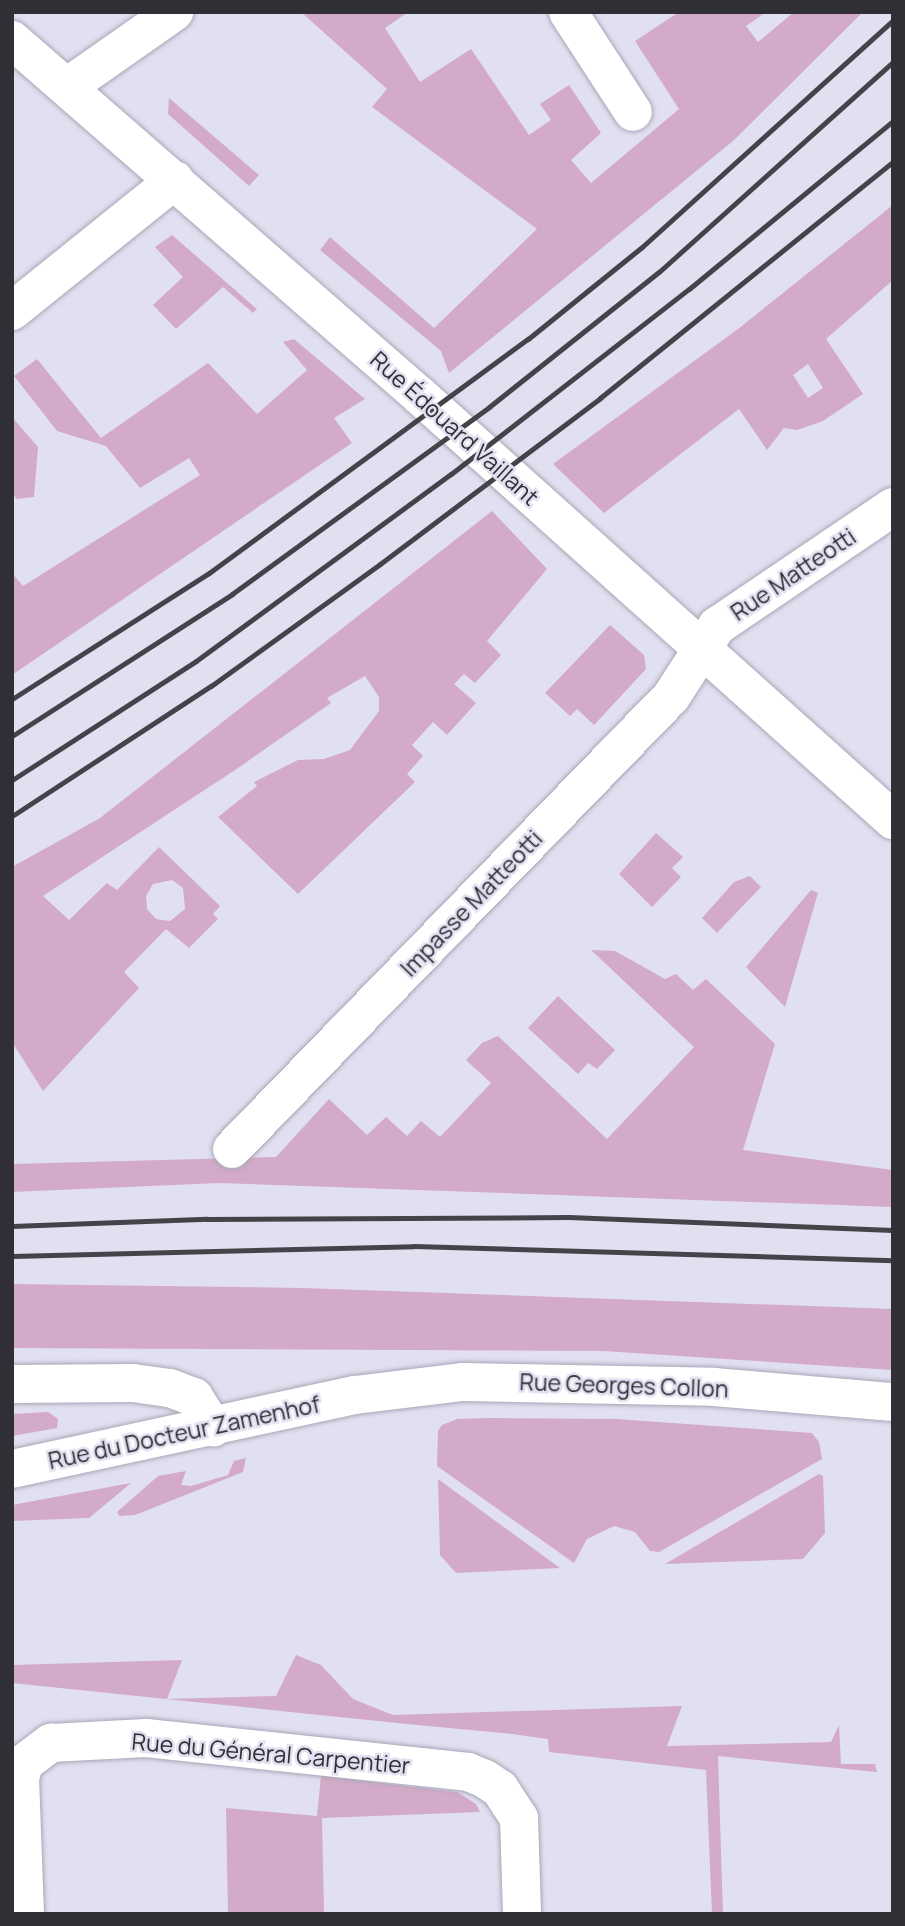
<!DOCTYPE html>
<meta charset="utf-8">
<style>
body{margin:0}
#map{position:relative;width:905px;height:1926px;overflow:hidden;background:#e1e0f1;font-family:Manrope,sans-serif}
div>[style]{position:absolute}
.green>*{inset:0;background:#d3aac7}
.roads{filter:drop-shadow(0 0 2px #a8a7b7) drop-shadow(0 0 2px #a8a7b7)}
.minor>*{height:38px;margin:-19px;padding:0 19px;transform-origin:19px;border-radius:19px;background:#fff}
.secondary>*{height:38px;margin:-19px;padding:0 19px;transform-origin:19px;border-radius:19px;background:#fff}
.rail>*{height:5px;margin:-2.5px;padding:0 2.5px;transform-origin:2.5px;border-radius:2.5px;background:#43434a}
span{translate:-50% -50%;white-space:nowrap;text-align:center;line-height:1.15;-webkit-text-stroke:5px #e1e0f1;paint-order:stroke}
.street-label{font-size:23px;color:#2f2f35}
.frame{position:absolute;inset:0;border:14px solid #2f2f35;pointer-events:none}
</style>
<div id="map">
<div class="green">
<div style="clip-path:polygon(301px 12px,408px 12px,385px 28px,420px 82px,471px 49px,529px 135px,551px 120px,540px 104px,569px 85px,601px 133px,571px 160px,591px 183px,679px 109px,635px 41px,679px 12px,766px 12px,746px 26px,758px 42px,794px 12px,863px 12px,733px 141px,449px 373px,441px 351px,320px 250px,330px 237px,434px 328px,537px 229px,372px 107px,387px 89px)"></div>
<div style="clip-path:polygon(169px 98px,259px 175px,249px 186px,168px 114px)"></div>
<div style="clip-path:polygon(evenodd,893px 205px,893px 280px,826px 339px,863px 394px,823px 421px,797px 430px,784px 428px,767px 450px,739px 409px,604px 513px,553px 464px,738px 329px,893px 205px,808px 364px,823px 388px,808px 398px,793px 375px,808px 364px)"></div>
<div style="clip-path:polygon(172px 235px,257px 309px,253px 313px,223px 287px,176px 329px,153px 305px,183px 277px,155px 247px)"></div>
<div style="clip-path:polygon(294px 339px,365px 399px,334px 418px,352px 443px,12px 675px,12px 573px,23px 586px,200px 475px,189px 458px,140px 488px,106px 446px,57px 431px,14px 376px,37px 359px,101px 438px,208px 363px,257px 414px,307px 370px,283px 342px)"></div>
<div style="clip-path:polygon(12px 417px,38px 447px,34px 497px,17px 499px,12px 493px)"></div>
<div style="clip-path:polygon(evenodd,492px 511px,547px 569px,487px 641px,501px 655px,475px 683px,464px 674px,454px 684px,476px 703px,447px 735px,433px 722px,412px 745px,423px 756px,407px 774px,415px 782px,298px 894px,218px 817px,257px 786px,254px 782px,298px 760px,324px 759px,350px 750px,379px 711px,379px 697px,365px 676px,327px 698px,331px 703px,238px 768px,43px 896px,69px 920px,107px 883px,117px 890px,159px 847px,220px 906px,213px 914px,218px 919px,189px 948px,166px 929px,124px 972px,139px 988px,43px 1091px,12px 1042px,12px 867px,100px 818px,492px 511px,172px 880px,183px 888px,185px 909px,170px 921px,156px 919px,147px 909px,146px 896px,153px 884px,172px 880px)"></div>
<div style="clip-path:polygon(610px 625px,644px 655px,646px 669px,594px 725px,577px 709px,570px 716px,545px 693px)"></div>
<div style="clip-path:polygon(656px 833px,683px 857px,672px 868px,681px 877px,652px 907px,619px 874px)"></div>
<div style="clip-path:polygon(750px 876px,761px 887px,717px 933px,702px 918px,734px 882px)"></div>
<div style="clip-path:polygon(811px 890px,818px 893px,785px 1007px,746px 967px)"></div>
<div style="clip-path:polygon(591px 950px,615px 951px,665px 979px,676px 974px,693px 990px,706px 979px,775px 1044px,743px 1150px,893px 1170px,893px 1207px,219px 1183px,12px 1192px,12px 1164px,276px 1157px,329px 1099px,367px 1135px,386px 1117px,407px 1136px,421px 1121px,440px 1137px,491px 1083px,466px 1060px,482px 1043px,498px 1036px,607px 1139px,694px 1047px)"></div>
<div style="clip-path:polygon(558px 996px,615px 1050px,597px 1069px,588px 1063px,578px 1074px,528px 1028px)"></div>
<div style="clip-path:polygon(12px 1284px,303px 1288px,893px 1309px,893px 1370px,603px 1351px,12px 1348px)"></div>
<div style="clip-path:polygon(48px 1412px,58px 1419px,57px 1428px,12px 1436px,12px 1414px)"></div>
<div style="clip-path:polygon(490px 1418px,616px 1419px,812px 1433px,819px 1442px,822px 1459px,659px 1552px,650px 1551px,635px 1532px,614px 1526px,587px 1539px,574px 1563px,437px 1466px,438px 1431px,442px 1425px,457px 1419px)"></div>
<div style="clip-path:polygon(246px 1458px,243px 1472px,135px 1515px,119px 1516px,117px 1512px,158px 1476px,186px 1471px,181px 1485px,191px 1486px,228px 1475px,234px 1461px)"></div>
<div style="clip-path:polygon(819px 1474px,823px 1476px,825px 1533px,803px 1559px,665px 1564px)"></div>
<div style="clip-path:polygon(438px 1479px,560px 1568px,456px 1573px,440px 1555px)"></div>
<div style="clip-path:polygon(131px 1483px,89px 1518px,12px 1521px,12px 1505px)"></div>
<div style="clip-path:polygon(296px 1655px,321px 1665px,353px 1699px,393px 1715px,682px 1706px,667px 1746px,831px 1742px,839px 1725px,841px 1764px,875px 1764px,877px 1772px,718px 1756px,723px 1914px,712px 1914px,706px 1770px,549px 1752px,548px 1739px,512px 1734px,407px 1724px,166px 1699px,12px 1683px,12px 1665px,182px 1660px,167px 1699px,276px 1696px)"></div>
<div style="clip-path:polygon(321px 1776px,457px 1792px,476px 1804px,480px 1812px,322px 1818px,324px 1914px,228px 1914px,226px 1808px,317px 1816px)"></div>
</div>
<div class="roads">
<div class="minor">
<div style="left:568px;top:12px;width:119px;rotate:57deg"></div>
<div style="left:67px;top:87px;width:131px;rotate:-35deg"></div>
<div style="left:12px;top:311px;width:209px;rotate:-38.8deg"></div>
<div style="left:232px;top:1149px;width:630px;rotate:-45.84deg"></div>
<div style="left:671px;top:697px;width:85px;rotate:-57.1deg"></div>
<div style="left:717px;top:626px;width:212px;rotate:-34.1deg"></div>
<div style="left:12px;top:1384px;width:121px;rotate:-0.5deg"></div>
<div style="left:133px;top:1383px;width:37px;rotate:8deg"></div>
<div style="left:170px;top:1388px;width:26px;rotate:21deg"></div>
<div style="left:194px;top:1397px;width:36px;rotate:58deg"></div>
<div style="left:12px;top:1469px;width:351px;rotate:-12.2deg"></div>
<div style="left:355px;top:1395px;width:109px;rotate:-6.9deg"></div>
<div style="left:463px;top:1382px;width:251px;rotate:1.1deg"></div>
<div style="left:714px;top:1387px;width:180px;rotate:4.8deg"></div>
<div style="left:25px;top:1914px;width:135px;rotate:-92.1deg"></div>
<div style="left:20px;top:1779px;width:16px;rotate:-76deg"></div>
<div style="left:24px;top:1763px;width:34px;rotate:-37deg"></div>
<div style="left:51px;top:1743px;width:95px;rotate:-3deg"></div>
<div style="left:146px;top:1738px;width:324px;rotate:6deg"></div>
<div style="left:468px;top:1772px;width:18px;rotate:22deg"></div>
<div style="left:485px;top:1779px;width:18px;rotate:34deg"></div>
<div style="left:500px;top:1789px;width:35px;rotate:57deg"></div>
<div style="left:519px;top:1818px;width:96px;rotate:88.2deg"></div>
</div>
<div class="secondary">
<div style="left:12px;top:40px;width:540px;rotate:41.1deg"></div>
<div style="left:419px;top:395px;width:637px;rotate:41.88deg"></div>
</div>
</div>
<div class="rail">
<div style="left:12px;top:699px;width:234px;rotate:-32.6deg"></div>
<div style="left:209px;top:573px;width:396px;rotate:-36.3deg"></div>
<div style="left:528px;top:339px;width:146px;rotate:-38.9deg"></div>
<div style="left:642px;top:247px;width:338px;rotate:-42.1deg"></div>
<div style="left:12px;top:736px;width:262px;rotate:-32.8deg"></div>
<div style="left:232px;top:594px;width:318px;rotate:-36deg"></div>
<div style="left:489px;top:407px;width:218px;rotate:-38.5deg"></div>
<div style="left:660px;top:271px;width:313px;rotate:-41.9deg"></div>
<div style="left:12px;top:780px;width:219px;rotate:-32.9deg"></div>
<div style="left:196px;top:661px;width:316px;rotate:-36.3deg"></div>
<div style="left:451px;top:474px;width:301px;rotate:-37.9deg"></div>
<div style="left:689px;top:289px;width:264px;rotate:-39.5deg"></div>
<div style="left:12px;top:816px;width:238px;rotate:-33.2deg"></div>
<div style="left:211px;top:686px;width:208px;rotate:-35.8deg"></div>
<div style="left:380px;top:564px;width:276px;rotate:-37deg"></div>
<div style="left:600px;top:398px;width:376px;rotate:-38.9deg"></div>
<div style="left:12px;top:1226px;width:195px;rotate:-2.1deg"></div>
<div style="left:207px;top:1219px;width:362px;rotate:-0.3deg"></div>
<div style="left:569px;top:1217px;width:324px;rotate:2.3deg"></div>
<div style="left:12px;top:1256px;width:402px;rotate:-1.4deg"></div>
<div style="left:414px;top:1246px;width:479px;rotate:1.7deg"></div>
</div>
<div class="street-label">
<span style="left:455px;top:428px;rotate:42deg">Rue Édouard Vaillant</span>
<span style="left:793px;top:574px;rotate:-34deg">Rue Matteotti</span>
<span style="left:471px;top:903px;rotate:-46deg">Impasse Matteotti</span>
<span style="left:624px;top:1385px;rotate:2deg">Rue Georges Collon</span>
<span style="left:184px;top:1432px;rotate:-12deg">Rue du Docteur Zamenhof</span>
<span style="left:271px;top:1753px;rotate:5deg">Rue du Général Carpentier</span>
</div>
<div class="frame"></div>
</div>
